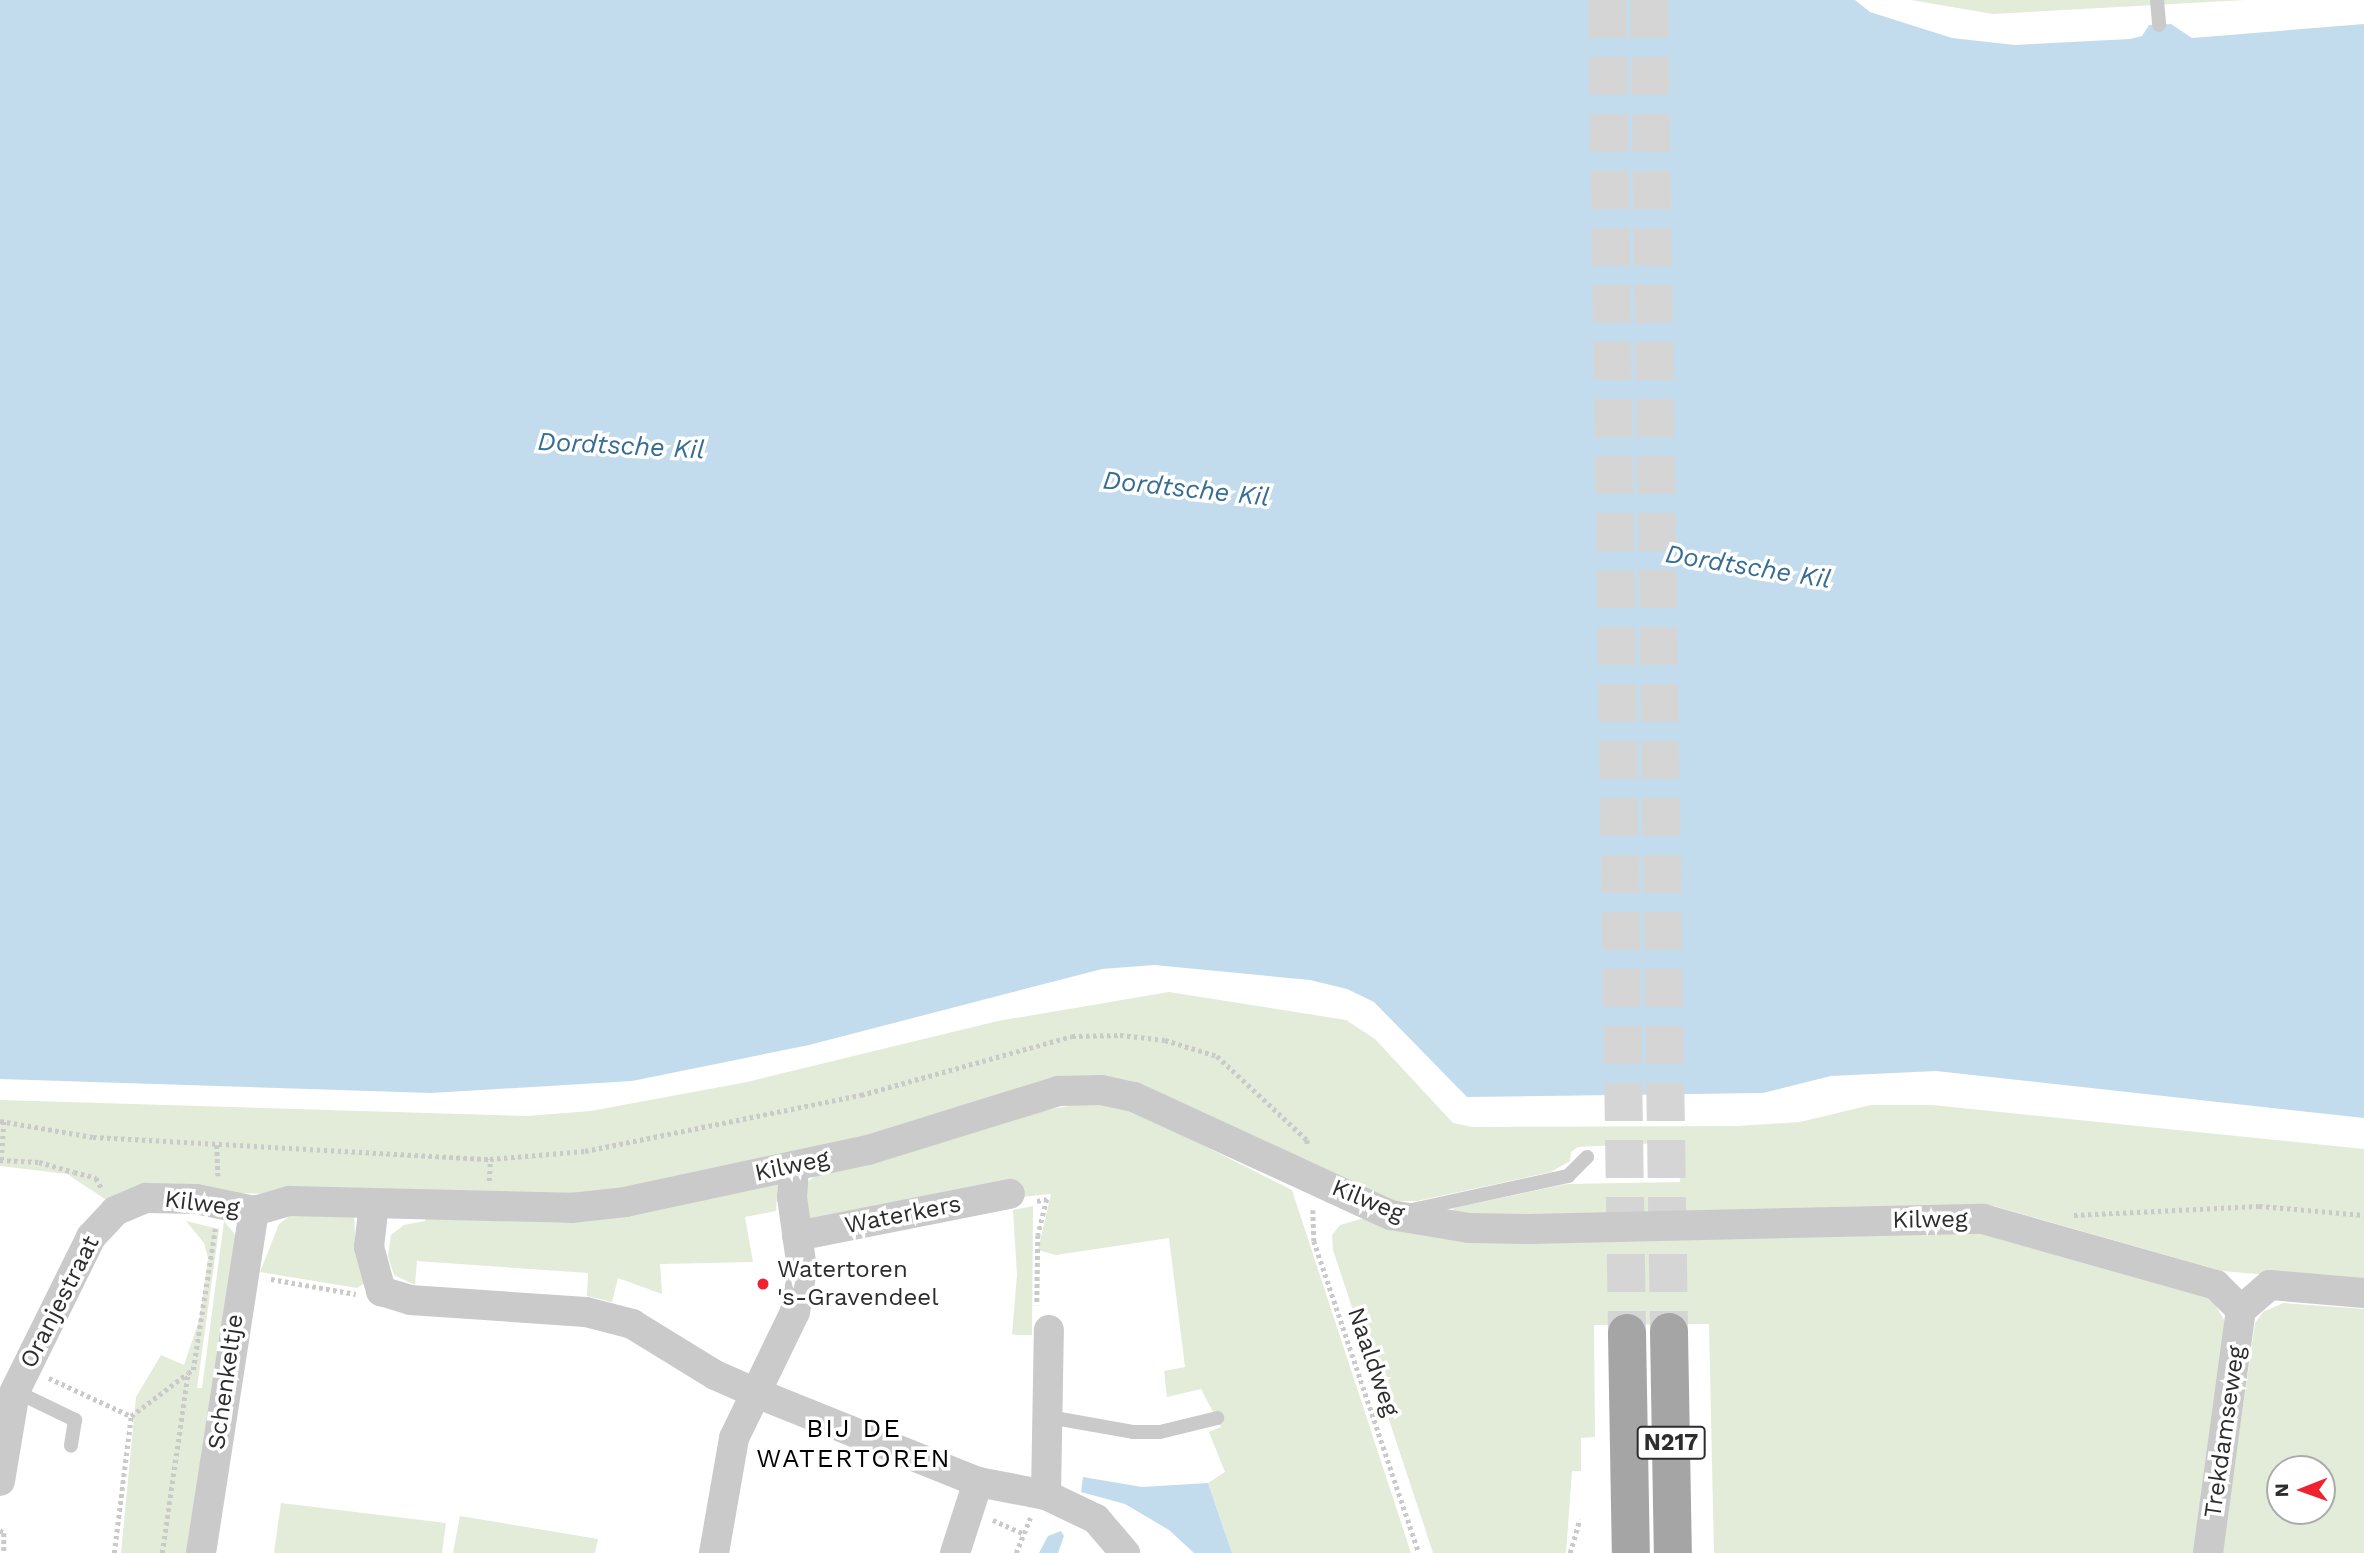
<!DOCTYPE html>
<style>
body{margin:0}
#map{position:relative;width:2364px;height:1553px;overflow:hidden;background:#fff;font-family:"Work Sans",sans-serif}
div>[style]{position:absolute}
.green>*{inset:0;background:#e3ebd9}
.water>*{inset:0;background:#c3dced}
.primary-tunnel>*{height:38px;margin-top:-19px;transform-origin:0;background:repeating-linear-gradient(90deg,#d5d5d5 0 38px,transparent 0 57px)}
.path>*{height:4.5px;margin-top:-2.25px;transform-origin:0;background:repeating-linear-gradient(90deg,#cacaca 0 3.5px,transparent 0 7px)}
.lane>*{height:14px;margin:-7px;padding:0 7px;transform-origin:7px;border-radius:7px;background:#cacaca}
.street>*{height:30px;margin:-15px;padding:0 15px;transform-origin:15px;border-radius:15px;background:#cacaca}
.primary>*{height:38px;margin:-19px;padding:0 19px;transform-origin:19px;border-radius:19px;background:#a5a5a5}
.dots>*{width:19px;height:19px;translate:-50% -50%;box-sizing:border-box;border:4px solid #fff;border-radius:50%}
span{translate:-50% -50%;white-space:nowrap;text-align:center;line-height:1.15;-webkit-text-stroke:7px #fff;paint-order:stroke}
.shield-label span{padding:2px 5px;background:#fff;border:2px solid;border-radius:5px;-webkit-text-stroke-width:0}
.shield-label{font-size:23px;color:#2d2d2d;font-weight:700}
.street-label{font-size:24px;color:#2d2d2d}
.poi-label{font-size:24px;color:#2d2d2d}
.left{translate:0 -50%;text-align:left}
.water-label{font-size:26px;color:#366e93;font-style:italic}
.neighbourhood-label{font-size:26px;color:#000;letter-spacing:2px}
.north{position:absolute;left:2266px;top:1455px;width:70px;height:70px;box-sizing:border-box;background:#fff;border:2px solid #ababab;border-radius:50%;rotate:269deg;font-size:19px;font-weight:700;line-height:28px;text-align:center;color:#2d2d2d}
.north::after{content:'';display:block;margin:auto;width:24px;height:32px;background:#f0222f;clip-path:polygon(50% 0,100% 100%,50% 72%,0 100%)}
</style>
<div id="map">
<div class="green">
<div style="clip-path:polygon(1911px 0,2245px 0,1993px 14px)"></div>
<div style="clip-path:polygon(1169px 992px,1346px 1020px,1375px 1039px,1453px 1123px,1473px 1127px,1737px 1126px,1800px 1122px,1871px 1105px,1932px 1105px,2364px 1149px,2364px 1283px,2222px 1271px,1994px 1206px,1456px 1216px,1453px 1208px,1567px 1184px,1680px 1182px,1677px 1142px,1578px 1147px,1571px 1152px,1570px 1161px,1551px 1172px,1417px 1201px,1392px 1201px,1134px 1087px,790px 1161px,580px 1195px,406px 1197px,184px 1192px,111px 1203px,67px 1174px,0 1166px,0 1100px,527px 1116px,591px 1111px,747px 1082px,998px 1021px)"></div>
<div style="clip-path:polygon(1086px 1103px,1119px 1103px,1292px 1190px,1411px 1553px,1232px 1553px,1208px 1483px,1225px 1472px,1209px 1432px,1221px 1427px,1201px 1389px,1167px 1397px,1164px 1371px,1185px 1367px,1169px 1238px,1056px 1255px,1038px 1250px,1051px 1194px,818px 1218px,808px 1218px,804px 1208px,807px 1182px,823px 1170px,1039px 1111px)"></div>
<div style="clip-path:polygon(778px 1179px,776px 1211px,745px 1217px,753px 1262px,660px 1264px,662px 1294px,618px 1278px,612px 1302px,587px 1296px,588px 1273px,417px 1261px,415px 1285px,394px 1275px,388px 1256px,391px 1235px,404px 1225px,425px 1221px,427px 1216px)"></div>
<div style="clip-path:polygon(1033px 1206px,1032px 1335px,1017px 1335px,1012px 1334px,1017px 1275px,1013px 1210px)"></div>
<div style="clip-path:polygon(294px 1213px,354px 1213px,356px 1252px,367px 1282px,357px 1288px,260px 1272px,279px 1224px)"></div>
<div style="clip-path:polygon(1371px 1216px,1985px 1233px,2208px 1292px,2227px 1325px,2197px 1553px,1714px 1553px,1709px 1324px,1594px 1325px,1595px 1437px,1581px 1438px,1581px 1471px,1572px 1471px,1566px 1553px,1433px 1553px,1333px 1250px,1332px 1235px,1340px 1225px)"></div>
<div style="clip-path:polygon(186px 1221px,219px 1229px,197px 1388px,202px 1388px,224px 1221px,237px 1237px,193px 1553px,121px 1553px,136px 1397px,161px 1355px,184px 1365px,200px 1318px,208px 1258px,204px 1243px)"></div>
<div style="clip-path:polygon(evenodd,2283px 1303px,2364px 1309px,2364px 1553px,2222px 1553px,2255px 1323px,2263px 1312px,2283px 1303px,2280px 1469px,2322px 1469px,2322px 1511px,2280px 1511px,2280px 1469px)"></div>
<div style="clip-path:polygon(281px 1503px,446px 1523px,442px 1553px,274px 1553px)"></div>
<div style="clip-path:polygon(460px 1516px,598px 1539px,595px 1553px,453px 1553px)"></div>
</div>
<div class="water">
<div style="clip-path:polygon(0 0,1855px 0,1870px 12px,1952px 38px,2015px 45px,2130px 39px,2142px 36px,2149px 25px,2171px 24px,2192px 38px,2364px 24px,2364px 1118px,1936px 1071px,1831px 1076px,1763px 1093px,1467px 1097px,1374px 1002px,1347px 989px,1310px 980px,1154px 965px,1102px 969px,809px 1045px,632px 1081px,431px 1093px,0 1079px)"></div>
<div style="clip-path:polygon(1083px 1477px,1142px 1487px,1208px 1483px,1232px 1553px,1194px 1553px,1169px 1530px,1125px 1504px,1081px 1492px)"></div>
<div style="clip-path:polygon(1061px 1531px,1064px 1536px,1058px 1553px,1039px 1553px,1048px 1536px)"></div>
</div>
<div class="primary-tunnel">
<div style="left:1607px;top:0;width:1333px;rotate:89.14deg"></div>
<div style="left:1649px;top:0;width:1332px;rotate:89.14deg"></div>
</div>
<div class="path">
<div style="left:0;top:1121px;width:94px;rotate:9.8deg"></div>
<div style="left:93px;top:1137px;width:398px;rotate:3.2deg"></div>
<div style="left:490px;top:1159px;width:95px;rotate:-4.8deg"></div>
<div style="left:585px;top:1151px;width:282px;rotate:-11.5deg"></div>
<div style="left:861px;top:1095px;width:219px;rotate:-15.6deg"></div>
<div style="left:1072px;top:1036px;width:48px;rotate:-1.2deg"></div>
<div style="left:1120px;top:1035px;width:45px;rotate:6.3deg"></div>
<div style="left:1165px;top:1040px;width:54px;rotate:17.1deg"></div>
<div style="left:1217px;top:1056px;width:123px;rotate:43deg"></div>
<div style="left:1307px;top:1140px;width:6px;rotate:81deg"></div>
<div style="left:217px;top:1145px;width:31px;rotate:88deg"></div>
<div style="left:0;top:1160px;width:39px;rotate:3deg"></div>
<div style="left:39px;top:1162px;width:36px;rotate:16deg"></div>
<div style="left:74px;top:1172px;width:23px;rotate:15deg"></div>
<div style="left:96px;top:1178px;width:13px;rotate:61deg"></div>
<div style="left:1px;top:1160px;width:39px;rotate:-86deg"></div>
<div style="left:489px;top:1181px;width:22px;rotate:-87deg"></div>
<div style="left:1037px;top:1201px;width:10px;rotate:-11deg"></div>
<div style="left:1047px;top:1199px;width:37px;rotate:104deg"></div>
<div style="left:1038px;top:1235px;width:70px;rotate:90.8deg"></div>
<div style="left:1313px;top:1210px;width:31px;rotate:88deg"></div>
<div style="left:1314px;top:1241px;width:329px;rotate:71.4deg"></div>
<div style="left:2074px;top:1215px;width:185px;rotate:-2.8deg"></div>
<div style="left:2259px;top:1206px;width:105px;rotate:4.9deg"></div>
<div style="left:271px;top:1279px;width:86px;rotate:10deg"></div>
<div style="left:49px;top:1378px;width:90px;rotate:24.9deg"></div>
<div style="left:993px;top:1520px;width:35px;rotate:24deg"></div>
<div style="left:0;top:1530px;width:5px;rotate:37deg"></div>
<div style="left:4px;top:1533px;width:20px;rotate:90deg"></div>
<div style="left:114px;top:1553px;width:138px;rotate:-82.9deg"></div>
<div style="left:131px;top:1416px;width:71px;rotate:-37deg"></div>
<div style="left:162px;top:1553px;width:182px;rotate:-81.8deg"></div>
<div style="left:188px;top:1373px;width:6px;rotate:-31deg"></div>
<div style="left:193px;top:1370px;width:143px;rotate:-81.1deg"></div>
<div style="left:1016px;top:1553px;width:38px;rotate:-68deg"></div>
<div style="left:1570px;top:1553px;width:35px;rotate:-74deg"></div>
</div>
<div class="lane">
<div style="left:2157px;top:0;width:25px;rotate:85deg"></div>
<div style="left:1412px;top:1210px;width:160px;rotate:-12.3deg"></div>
<div style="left:1568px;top:1176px;width:27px;rotate:-45deg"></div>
<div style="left:15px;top:1391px;width:67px;rotate:25.8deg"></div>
<div style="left:75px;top:1420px;width:26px;rotate:99deg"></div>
<div style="left:1049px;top:1417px;width:85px;rotate:10.1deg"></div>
<div style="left:1133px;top:1432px;width:27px"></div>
<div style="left:1160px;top:1432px;width:59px;rotate:-13.8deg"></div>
</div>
<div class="street">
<div style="left:374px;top:1203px;width:44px;rotate:96.5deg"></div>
<div style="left:369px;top:1247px;width:46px;rotate:74.7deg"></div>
<div style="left:381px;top:1291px;width:30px;rotate:17deg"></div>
<div style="left:410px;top:1300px;width:176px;rotate:3.9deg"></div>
<div style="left:586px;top:1312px;width:48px;rotate:14.6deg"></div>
<div style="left:632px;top:1324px;width:97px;rotate:31.6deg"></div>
<div style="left:715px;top:1375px;width:43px;rotate:23.6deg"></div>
<div style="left:754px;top:1392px;width:241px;rotate:21.9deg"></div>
<div style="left:978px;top:1482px;width:69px;rotate:10.8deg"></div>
<div style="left:1046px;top:1495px;width:55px;rotate:25.6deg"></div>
<div style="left:1096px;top:1519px;width:45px;rotate:49.5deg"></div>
<div style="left:797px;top:1236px;width:217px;rotate:-11.2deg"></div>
<div style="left:2241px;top:1310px;width:38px;rotate:-41deg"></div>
<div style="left:2270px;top:1285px;width:94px;rotate:4.9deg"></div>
<div style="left:0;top:1481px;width:91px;rotate:-80.5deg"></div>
<div style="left:15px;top:1391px;width:172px;rotate:-63.7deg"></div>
<div style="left:91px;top:1237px;width:35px;rotate:-47deg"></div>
<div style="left:115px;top:1211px;width:34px;rotate:-23deg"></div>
<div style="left:146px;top:1198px;width:50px;rotate:1.1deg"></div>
<div style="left:196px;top:1199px;width:59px;rotate:11.7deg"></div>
<div style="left:254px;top:1211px;width:37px;rotate:-16deg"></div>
<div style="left:290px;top:1201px;width:281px;rotate:1.4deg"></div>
<div style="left:571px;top:1208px;width:54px;rotate:-6.3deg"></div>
<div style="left:625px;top:1202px;width:249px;rotate:-12.1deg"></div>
<div style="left:868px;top:1150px;width:200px;rotate:-17.2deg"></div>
<div style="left:1059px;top:1091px;width:42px;rotate:-1.4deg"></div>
<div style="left:1101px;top:1090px;width:34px;rotate:12deg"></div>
<div style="left:1134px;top:1097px;width:283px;rotate:24.7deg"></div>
<div style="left:1391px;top:1215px;width:79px;rotate:9.5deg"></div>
<div style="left:1469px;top:1228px;width:60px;rotate:1deg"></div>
<div style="left:1529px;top:1229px;width:454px;rotate:-1.3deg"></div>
<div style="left:1983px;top:1219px;width:242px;rotate:15.8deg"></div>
<div style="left:2216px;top:1285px;width:35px;rotate:45deg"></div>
<div style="left:1046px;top:1495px;width:165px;rotate:-89deg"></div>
<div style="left:201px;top:1553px;width:346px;rotate:-81.2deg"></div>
<div style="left:714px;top:1553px;width:117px;rotate:-80.1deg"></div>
<div style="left:734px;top:1438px;width:140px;rotate:-64.2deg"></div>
<div style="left:795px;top:1312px;width:44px;rotate:-80.8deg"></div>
<div style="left:802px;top:1269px;width:73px;rotate:-97.9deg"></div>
<div style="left:792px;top:1197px;width:31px;rotate:-86deg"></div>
<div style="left:955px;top:1553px;width:75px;rotate:-72.1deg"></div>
<div style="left:2208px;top:1553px;width:245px;rotate:-82.3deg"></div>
</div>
<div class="primary">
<div style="left:1669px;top:1332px;width:221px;rotate:89deg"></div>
<div style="left:1627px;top:1333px;width:220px;rotate:89deg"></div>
</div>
<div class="dots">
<div style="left:763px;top:1284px;background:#f0222f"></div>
</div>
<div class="shield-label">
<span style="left:1671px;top:1443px">N217</span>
</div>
<div class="street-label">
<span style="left:792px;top:1166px;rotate:-12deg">Kilweg</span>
<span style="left:1368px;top:1201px;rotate:22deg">Kilweg</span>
<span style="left:202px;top:1204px;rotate:7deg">Kilweg</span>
<span style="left:903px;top:1215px;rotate:-11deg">Waterkers</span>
<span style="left:1930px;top:1220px;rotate:-1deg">Kilweg</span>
<span style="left:60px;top:1302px;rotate:-63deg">Oranjestraat</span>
<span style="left:1373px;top:1362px;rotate:71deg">Naaldweg</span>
<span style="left:226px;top:1382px;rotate:-82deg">Schenkeltje</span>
<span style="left:2225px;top:1432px;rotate:-82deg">Trekdamseweg</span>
</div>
<div class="poi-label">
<span class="left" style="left:777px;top:1284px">Watertoren<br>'s-Gravendeel</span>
</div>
<div class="water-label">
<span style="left:621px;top:446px;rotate:3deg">Dordtsche Kil</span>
<span style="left:1186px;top:489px;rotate:6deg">Dordtsche Kil</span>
<span style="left:1748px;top:567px;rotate:9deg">Dordtsche Kil</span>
</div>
<div class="neighbourhood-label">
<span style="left:854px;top:1444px">BIJ DE<br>WATERTOREN</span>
</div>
<div class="north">N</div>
</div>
